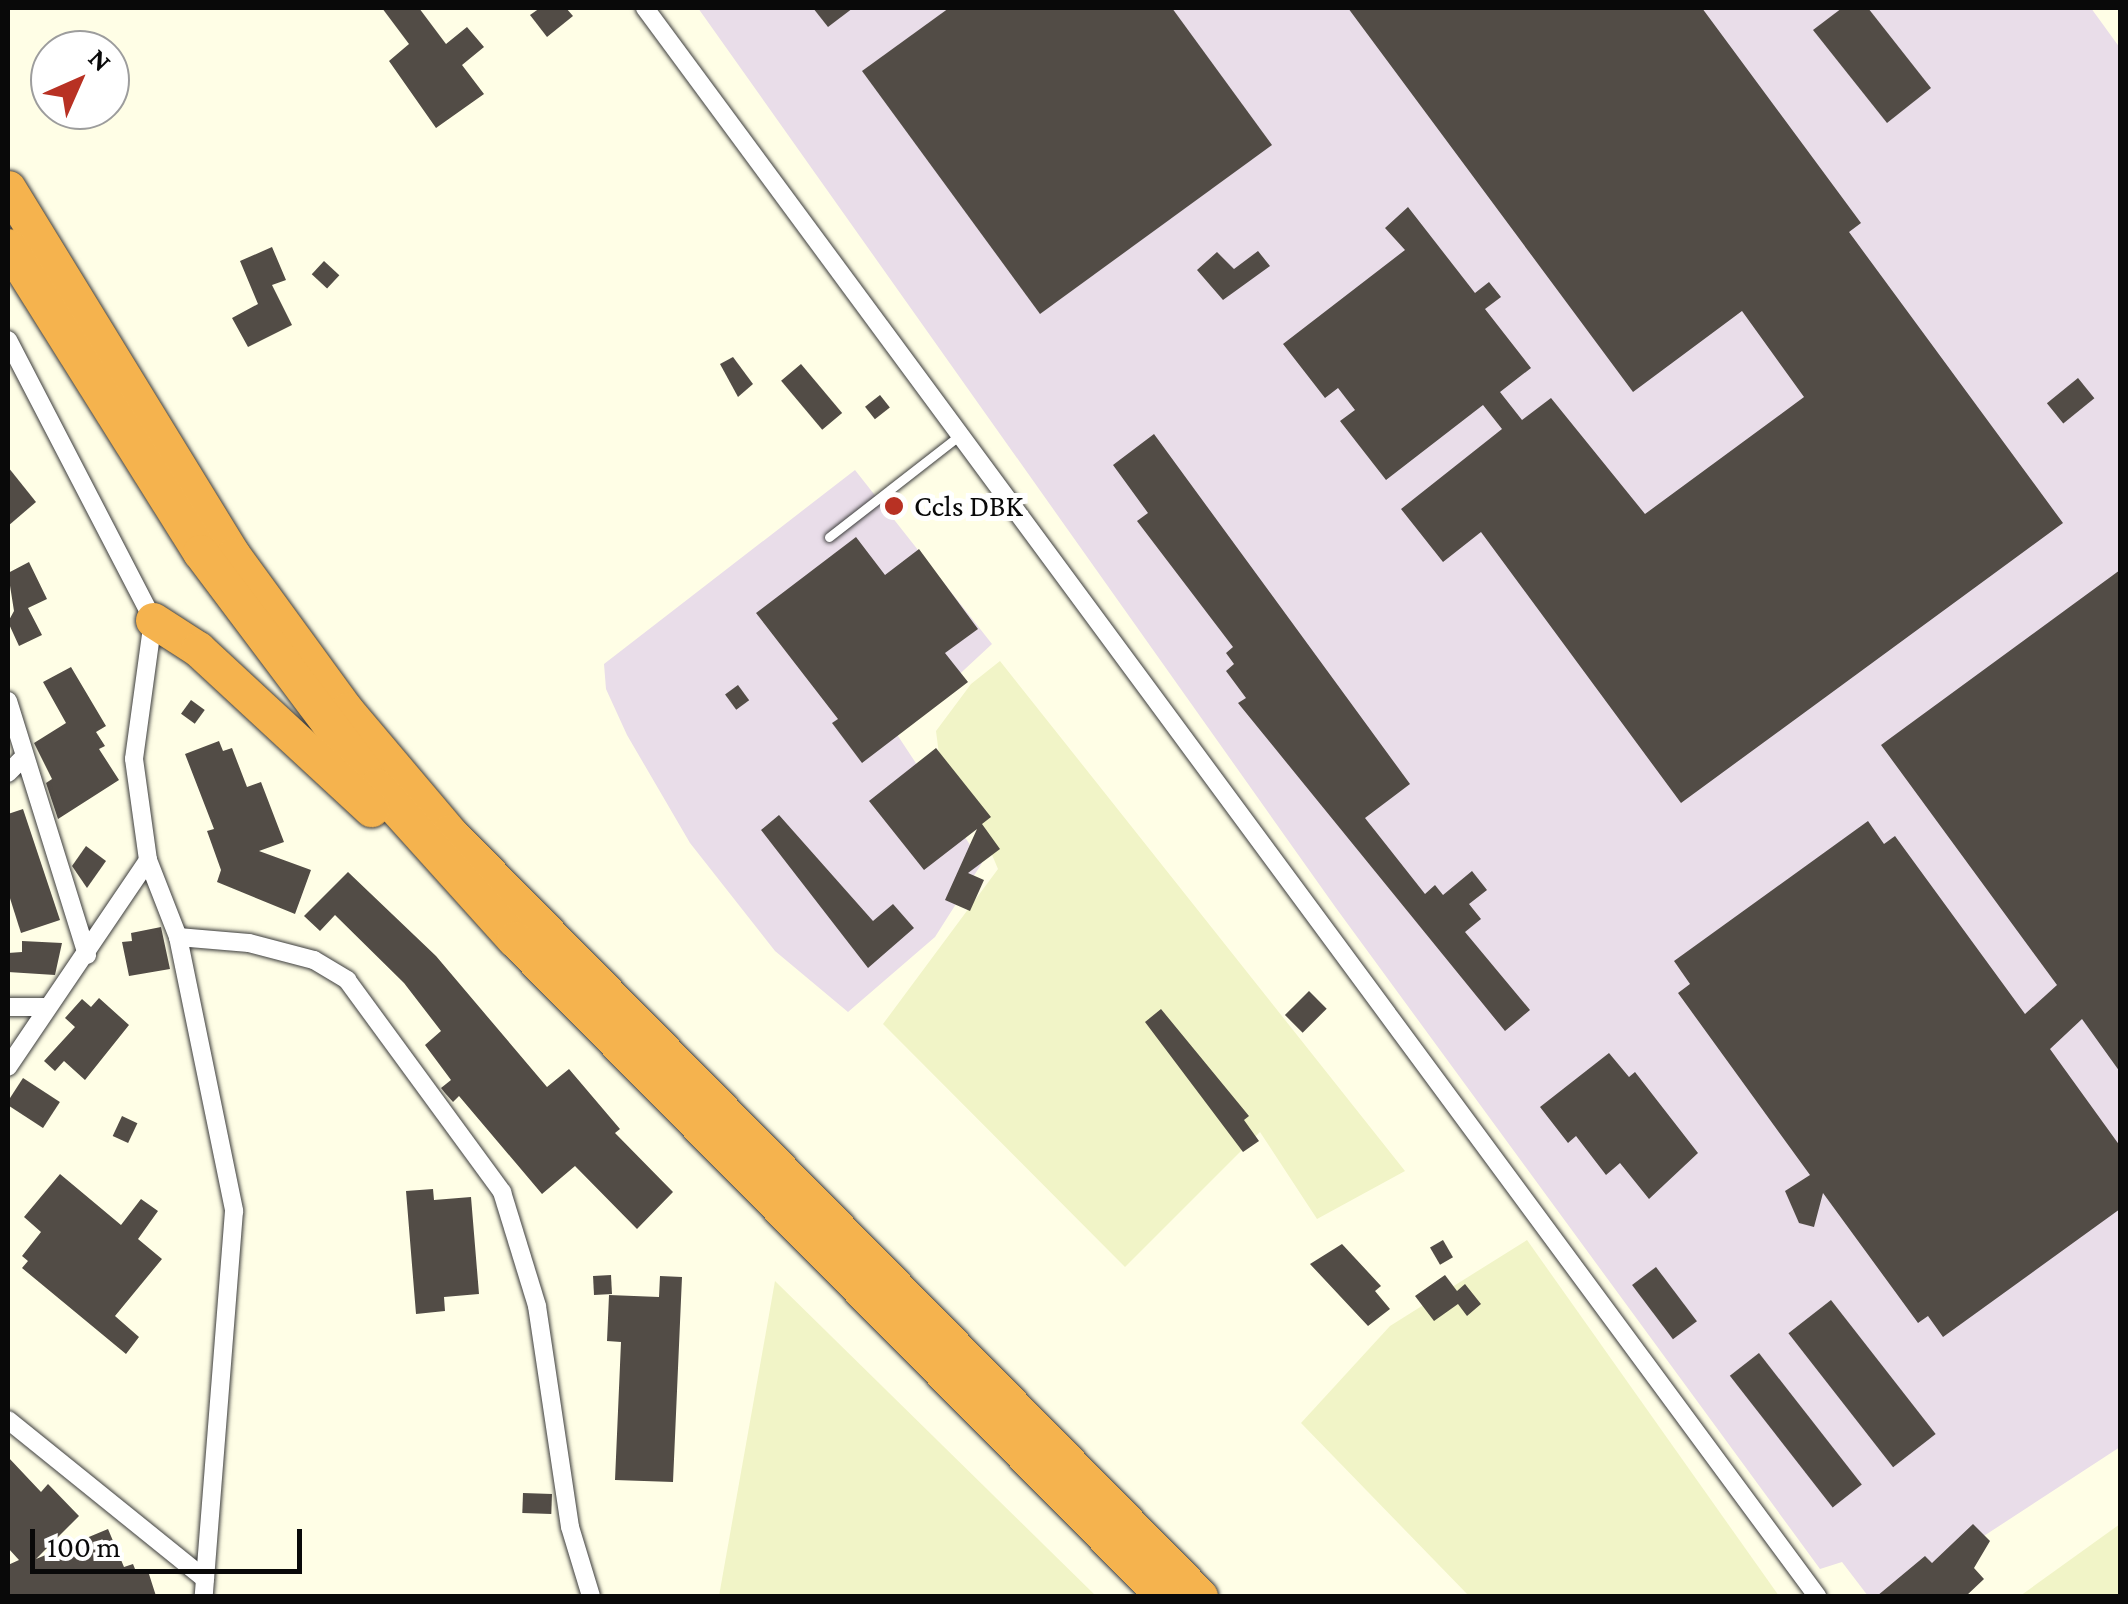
<!DOCTYPE html>
<style>
body{margin:0}
#map{position:relative;width:2128px;height:1604px;overflow:hidden;background:#fffee6;font-family:"Crimson Pro",serif}
div>[style]{position:absolute}
.industrial>*{inset:0;background:#e9dde9}
.farmland>*{inset:0;background:#f1f4c7}
.building>*{inset:0;background:#524c46;transform-origin:0 0}
.roads{filter:drop-shadow(0 0 2px #3c3c3c) drop-shadow(0 0 2px #3c3c3c)}
.lane>*{height:9px;margin:-4.5px;padding:0 4.5px;transform-origin:4.5px;border-radius:4.5px;background:#fff}
.street>*{height:18px;margin:-9px;padding:0 9px;transform-origin:9px;border-radius:9px;background:#fff}
.highway>*{height:35px;margin:-17.5px;padding:0 17.5px;transform-origin:17.5px;border-radius:17.5px;background:#f5b34e}
.dots>*{width:28px;height:28px;translate:-50% -50%;box-sizing:border-box;border:5px solid #fff;border-radius:50%}
span{translate:-50% -50%;white-space:nowrap;text-align:center;line-height:1.15;-webkit-text-stroke:10px #fff;paint-order:stroke}
.poi-label{font-size:30px;color:#090909}
.left{translate:0 -50%;text-align:left}
.frame{position:absolute;inset:0;border:10px solid #090909;pointer-events:none}
.north{position:absolute;left:30px;top:30px;width:100px;height:100px;box-sizing:border-box;background:#fff;border:2px solid #9d9d9d;border-radius:50%;rotate:45deg;font-size:28px;font-weight:700;line-height:40px;text-align:center;color:#090909}
.north::after{content:'';display:block;margin:auto;width:35px;height:45px;background:#b83123;clip-path:polygon(50% 0,100% 100%,50% 72%,0 100%)}
.scale{position:absolute;left:30px;top:1529px;width:272px;height:45px;box-sizing:border-box;border:5px solid #090909;border-top:0;padding-left:12px;font-size:30px;line-height:35px;white-space:nowrap;color:#090909;-webkit-text-stroke:8px #fff;paint-order:stroke}
</style>
<div id="map">
<div class="industrial">
<div style="clip-path:polygon(698px 8px,2091px 8px,2120px 48px,2120px 1447px,1892px 1596px,1868px 1596px,1842px 1562px,1820px 1569px,1336px 908px)"></div>
<div style="clip-path:polygon(855px 470px,992px 644px,896px 733px,982px 863px,935px 937px,848px 1012px,775px 951px,690px 843px,627px 735px,606px 689px,604px 664px)"></div>
</div>
<div class="farmland">
<div style="clip-path:polygon(1000px 661px,1405px 1171px,1317px 1219px,1260px 1132px,1125px 1267px,883px 1024px,998px 869px,979px 824px,941px 770px,936px 731px,971px 684px)"></div>
<div style="clip-path:polygon(1527px 1240px,1779px 1596px,1469px 1596px,1301px 1423px,1390px 1326px)"></div>
<div style="clip-path:polygon(775px 1281px,1096px 1596px,719px 1596px)"></div>
<div style="clip-path:polygon(2120px 1524px,2120px 1596px,2020px 1596px)"></div>
</div>
<div class="building">
<div style="clip-path:polygon(382px 8px,419px 8px,446px 44px,467px 27px,484px 47px,462px 65px,484px 94px,436px 128px,389px 61px,409px 44px)"></div>
<div style="clip-path:polygon(540px 8px,566px 8px,573px 16px,547px 37px,530px 15px)"></div>
<div style="clip-path:polygon(813px 8px,853px 8px,828px 27px)"></div>
<div style="clip-path:polygon(949px 8px,1172px 8px,1272px 145px,1040px 314px,862px 71px)"></div>
<div style="clip-path:polygon(1348px 8px,1702px 8px,1861px 223px,1849px 232px,2063px 523px,1681px 803px,1481px 532px,1443px 562px,1401px 509px,1502px 429px,1483px 405px,1386px 480px,1340px 421px,1355px 410px,1338px 388px,1325px 398px,1283px 344px,1405px 250px,1385px 228px,1408px 207px,1475px 293px,1489px 282px,1501px 297px,1485px 309px,1531px 368px,1500px 392px,1522px 420px,1551px 398px,1645px 514px,1804px 397px,1742px 311px,1633px 392px)"></div>
<div style="clip-path:polygon(1842px 8px,1868px 8px,1931px 88px,1887px 123px,1813px 30px)"></div>
<div style="clip-path:polygon(272px 247px,286px 280px,272px 285px,292px 325px,248px 347px,232px 318px,258px 304px,240px 261px)"></div>
<div style="clip-path:polygon(1258px 251px,1270px 266px,1223px 300px,1197px 270px,1217px 252px,1234px 269px)"></div>
<div style="left:324px;top:261px;width:21px;height:18px;rotate:43deg"></div>
<div style="clip-path:polygon(733px 357px,753px 384px,738px 397px,720px 364px)"></div>
<div style="left:801px;top:364px;width:64px;height:26px;rotate:50deg"></div>
<div style="left:2078px;top:378px;width:26px;height:40px;rotate:51deg"></div>
<div style="left:880px;top:395px;width:16px;height:19px;rotate:52deg"></div>
<div style="clip-path:polygon(1154px 434px,1410px 784px,1365px 818px,1425px 894px,1435px 885px,1443px 895px,1472px 871px,1487px 890px,1469px 904px,1481px 919px,1465px 932px,1530px 1010px,1505px 1031px,1238px 703px,1246px 698px,1226px 671px,1234px 664px,1226px 653px,1233px 647px,1137px 521px,1148px 513px,1113px 465px)"></div>
<div style="clip-path:polygon(8px 467px,36px 502px,8px 526px)"></div>
<div style="clip-path:polygon(856px 537px,885px 575px,919px 549px,978px 629px,945px 653px,968px 682px,862px 763px,832px 723px,838px 719px,756px 613px)"></div>
<div style="clip-path:polygon(29px 562px,47px 599px,28px 608px,42px 635px,19px 646px,8px 622px,14px 611px,8px 573px)"></div>
<div style="clip-path:polygon(2120px 570px,2120px 1072px,2082px 1019px,2050px 1049px,2120px 1146px,2120px 1209px,1943px 1337px,1928px 1316px,1918px 1323px,1823px 1193px,1814px 1227px,1799px 1223px,1785px 1191px,1810px 1175px,1678px 993px,1690px 984px,1674px 961px,1868px 821px,1884px 844px,1895px 836px,2025px 1014px,2057px 985px,1881px 745px)"></div>
<div style="clip-path:polygon(71px 667px,106px 726px,96px 732px,105px 746px,99px 749px,119px 780px,58px 819px,46px 783px,52px 779px,34px 743px,66px 723px,43px 682px)"></div>
<div style="left:738px;top:685px;width:19px;height:16px;rotate:54deg"></div>
<div style="left:191px;top:700px;width:17px;height:17px;rotate:36deg"></div>
<div style="clip-path:polygon(219px 741px,223px 751px,232px 748px,247px 787px,261px 782px,284px 842px,259px 851px,311px 870px,295px 914px,217px 882px,221px 870px,207px 831px,214px 829px,185px 754px)"></div>
<div style="clip-path:polygon(936px 748px,991px 817px,982px 824px,1000px 849px,968px 873px,984px 880px,970px 911px,945px 900px,977px 829px,924px 870px,869px 801px)"></div>
<div style="clip-path:polygon(23px 809px,60px 920px,21px 933px,8px 892px,8px 814px)"></div>
<div style="clip-path:polygon(779px 815px,873px 921px,893px 904px,914px 928px,868px 968px,761px 830px)"></div>
<div style="clip-path:polygon(86px 846px,106px 861px,87px 888px,72px 866px)"></div>
<div style="clip-path:polygon(348px 872px,436px 956px,547px 1087px,569px 1069px,620px 1129px,615px 1133px,673px 1192px,637px 1229px,575px 1166px,542px 1194px,459px 1096px,453px 1102px,445px 1093px,441px 1088px,451px 1080px,425px 1045px,441px 1031px,404px 983px,335px 915px,320px 931px,304px 916px)"></div>
<div style="clip-path:polygon(161px 927px,170px 969px,129px 976px,122px 942px,132px 941px,131px 933px)"></div>
<div style="clip-path:polygon(22px 941px,62px 943px,55px 975px,8px 972px,8px 953px,22px 952px)"></div>
<div style="left:1309px;top:991px;width:25px;height:34px;rotate:45deg"></div>
<div style="clip-path:polygon(99px 998px,129px 1025px,85px 1080px,64px 1061px,55px 1071px,44px 1061px,75px 1027px,65px 1018px,82px 999px,91px 1007px)"></div>
<div style="clip-path:polygon(1161px 1009px,1249px 1116px,1244px 1120px,1259px 1141px,1243px 1152px,1145px 1022px)"></div>
<div style="clip-path:polygon(1609px 1053px,1629px 1077px,1635px 1072px,1698px 1153px,1649px 1199px,1620px 1163px,1606px 1175px,1576px 1136px,1568px 1143px,1540px 1107px)"></div>
<div style="left:23px;top:1078px;width:44px;height:31px;rotate:33deg"></div>
<div style="left:122px;top:1116px;width:17px;height:22px;rotate:25deg"></div>
<div style="clip-path:polygon(60px 1174px,121px 1225px,141px 1199px,158px 1211px,138px 1239px,162px 1259px,115px 1316px,139px 1337px,126px 1354px,22px 1268px,28px 1261px,22px 1256px,41px 1232px,24px 1217px)"></div>
<div style="clip-path:polygon(433px 1189px,434px 1200px,471px 1197px,479px 1294px,444px 1297px,445px 1311px,416px 1314px,406px 1191px)"></div>
<div style="left:1443px;top:1240px;width:20px;height:15px;rotate:60deg"></div>
<div style="clip-path:polygon(1342px 1244px,1381px 1286px,1375px 1291px,1390px 1309px,1368px 1326px,1310px 1264px)"></div>
<div style="left:1656px;top:1267px;width:68px;height:30px;rotate:53deg"></div>
<div style="left:611px;top:1275px;width:19px;height:18px;rotate:87deg"></div>
<div style="clip-path:polygon(1445px 1275px,1457px 1291px,1465px 1284px,1481px 1304px,1467px 1316px,1458px 1304px,1434px 1321px,1415px 1296px)"></div>
<div style="clip-path:polygon(660px 1276px,682px 1277px,673px 1482px,615px 1480px,621px 1342px,607px 1341px,609px 1295px,659px 1297px)"></div>
<div style="left:1831px;top:1300px;width:170px;height:54px;rotate:52deg"></div>
<div style="left:1759px;top:1353px;width:167px;height:37px;rotate:52deg"></div>
<div style="clip-path:polygon(8px 1457px,41px 1492px,48px 1484px,79px 1516px,36px 1559px,108px 1529px,124px 1567px,133px 1564px,137px 1574px,148px 1571px,156px 1596px,8px 1596px,8px 1565px,19px 1560px,8px 1548px)"></div>
<div style="left:523px;top:1493px;width:29px;height:20px;rotate:2deg"></div>
<div style="clip-path:polygon(1973px 1524px,1990px 1541px,1974px 1568px,1984px 1579px,1966px 1596px,1877px 1596px,1925px 1556px,1932px 1563px)"></div>
</div>
<div class="roads">
<div class="lane">
<div style="left:829px;top:537px;width:166px;rotate:-37.9deg"></div>
</div>
<div class="street">
<div style="left:645px;top:8px;width:1974px;rotate:53.57deg"></div>
<div style="left:8px;top:340px;width:315px;rotate:62.6deg"></div>
<div style="left:153px;top:620px;width:140px;rotate:97.8deg"></div>
<div style="left:134px;top:759px;width:102px;rotate:82.1deg"></div>
<div style="left:148px;top:860px;width:83px;rotate:68.7deg"></div>
<div style="left:178px;top:937px;width:280px;rotate:78.4deg"></div>
<div style="left:234px;top:1211px;width:386px;rotate:94.5deg"></div>
<div style="left:8px;top:701px;width:266px;rotate:72.7deg"></div>
<div style="left:8px;top:773px;width:23px;rotate:-45deg"></div>
<div style="left:178px;top:937px;width:71px;rotate:4.8deg"></div>
<div style="left:249px;top:943px;width:67px;rotate:14.7deg"></div>
<div style="left:314px;top:960px;width:39px;rotate:31deg"></div>
<div style="left:347px;top:980px;width:263px;rotate:53.8deg"></div>
<div style="left:502px;top:1192px;width:119px;rotate:72.9deg"></div>
<div style="left:537px;top:1306px;width:223px;rotate:81.5deg"></div>
<div style="left:570px;top:1527px;width:72px;rotate:73.1deg"></div>
<div style="left:8px;top:1007px;width:39px"></div>
<div style="left:8px;top:1067px;width:250px;rotate:-55.9deg"></div>
<div style="left:8px;top:1420px;width:253px;rotate:38.9deg"></div>
</div>
<div class="highway">
<div style="left:8px;top:188px;width:430px;rotate:58.5deg"></div>
<div style="left:233px;top:555px;width:192px;rotate:53.9deg"></div>
<div style="left:346px;top:710px;width:160px;rotate:49.8deg"></div>
<div style="left:449px;top:832px;width:1071px;rotate:45.49deg"></div>
<div style="left:8px;top:246px;width:361px;rotate:57.9deg"></div>
<div style="left:200px;top:552px;width:293px;rotate:53.1deg"></div>
<div style="left:376px;top:786px;width:206px;rotate:48deg"></div>
<div style="left:514px;top:939px;width:923px;rotate:45.35deg"></div>
<div style="left:153px;top:620px;width:54px;rotate:32.8deg"></div>
<div style="left:198px;top:649px;width:236px;rotate:42.8deg"></div>
</div>
</div>
<div class="dots">
<div style="left:894px;top:506px;background:#b83123"></div>
</div>
<div class="poi-label">
<span class="left" style="left:914px;top:506px">Ccls DBK</span>
</div>
<div class="frame"></div>
<div class="north">N</div>
<div class="scale">100 m</div>
</div>
